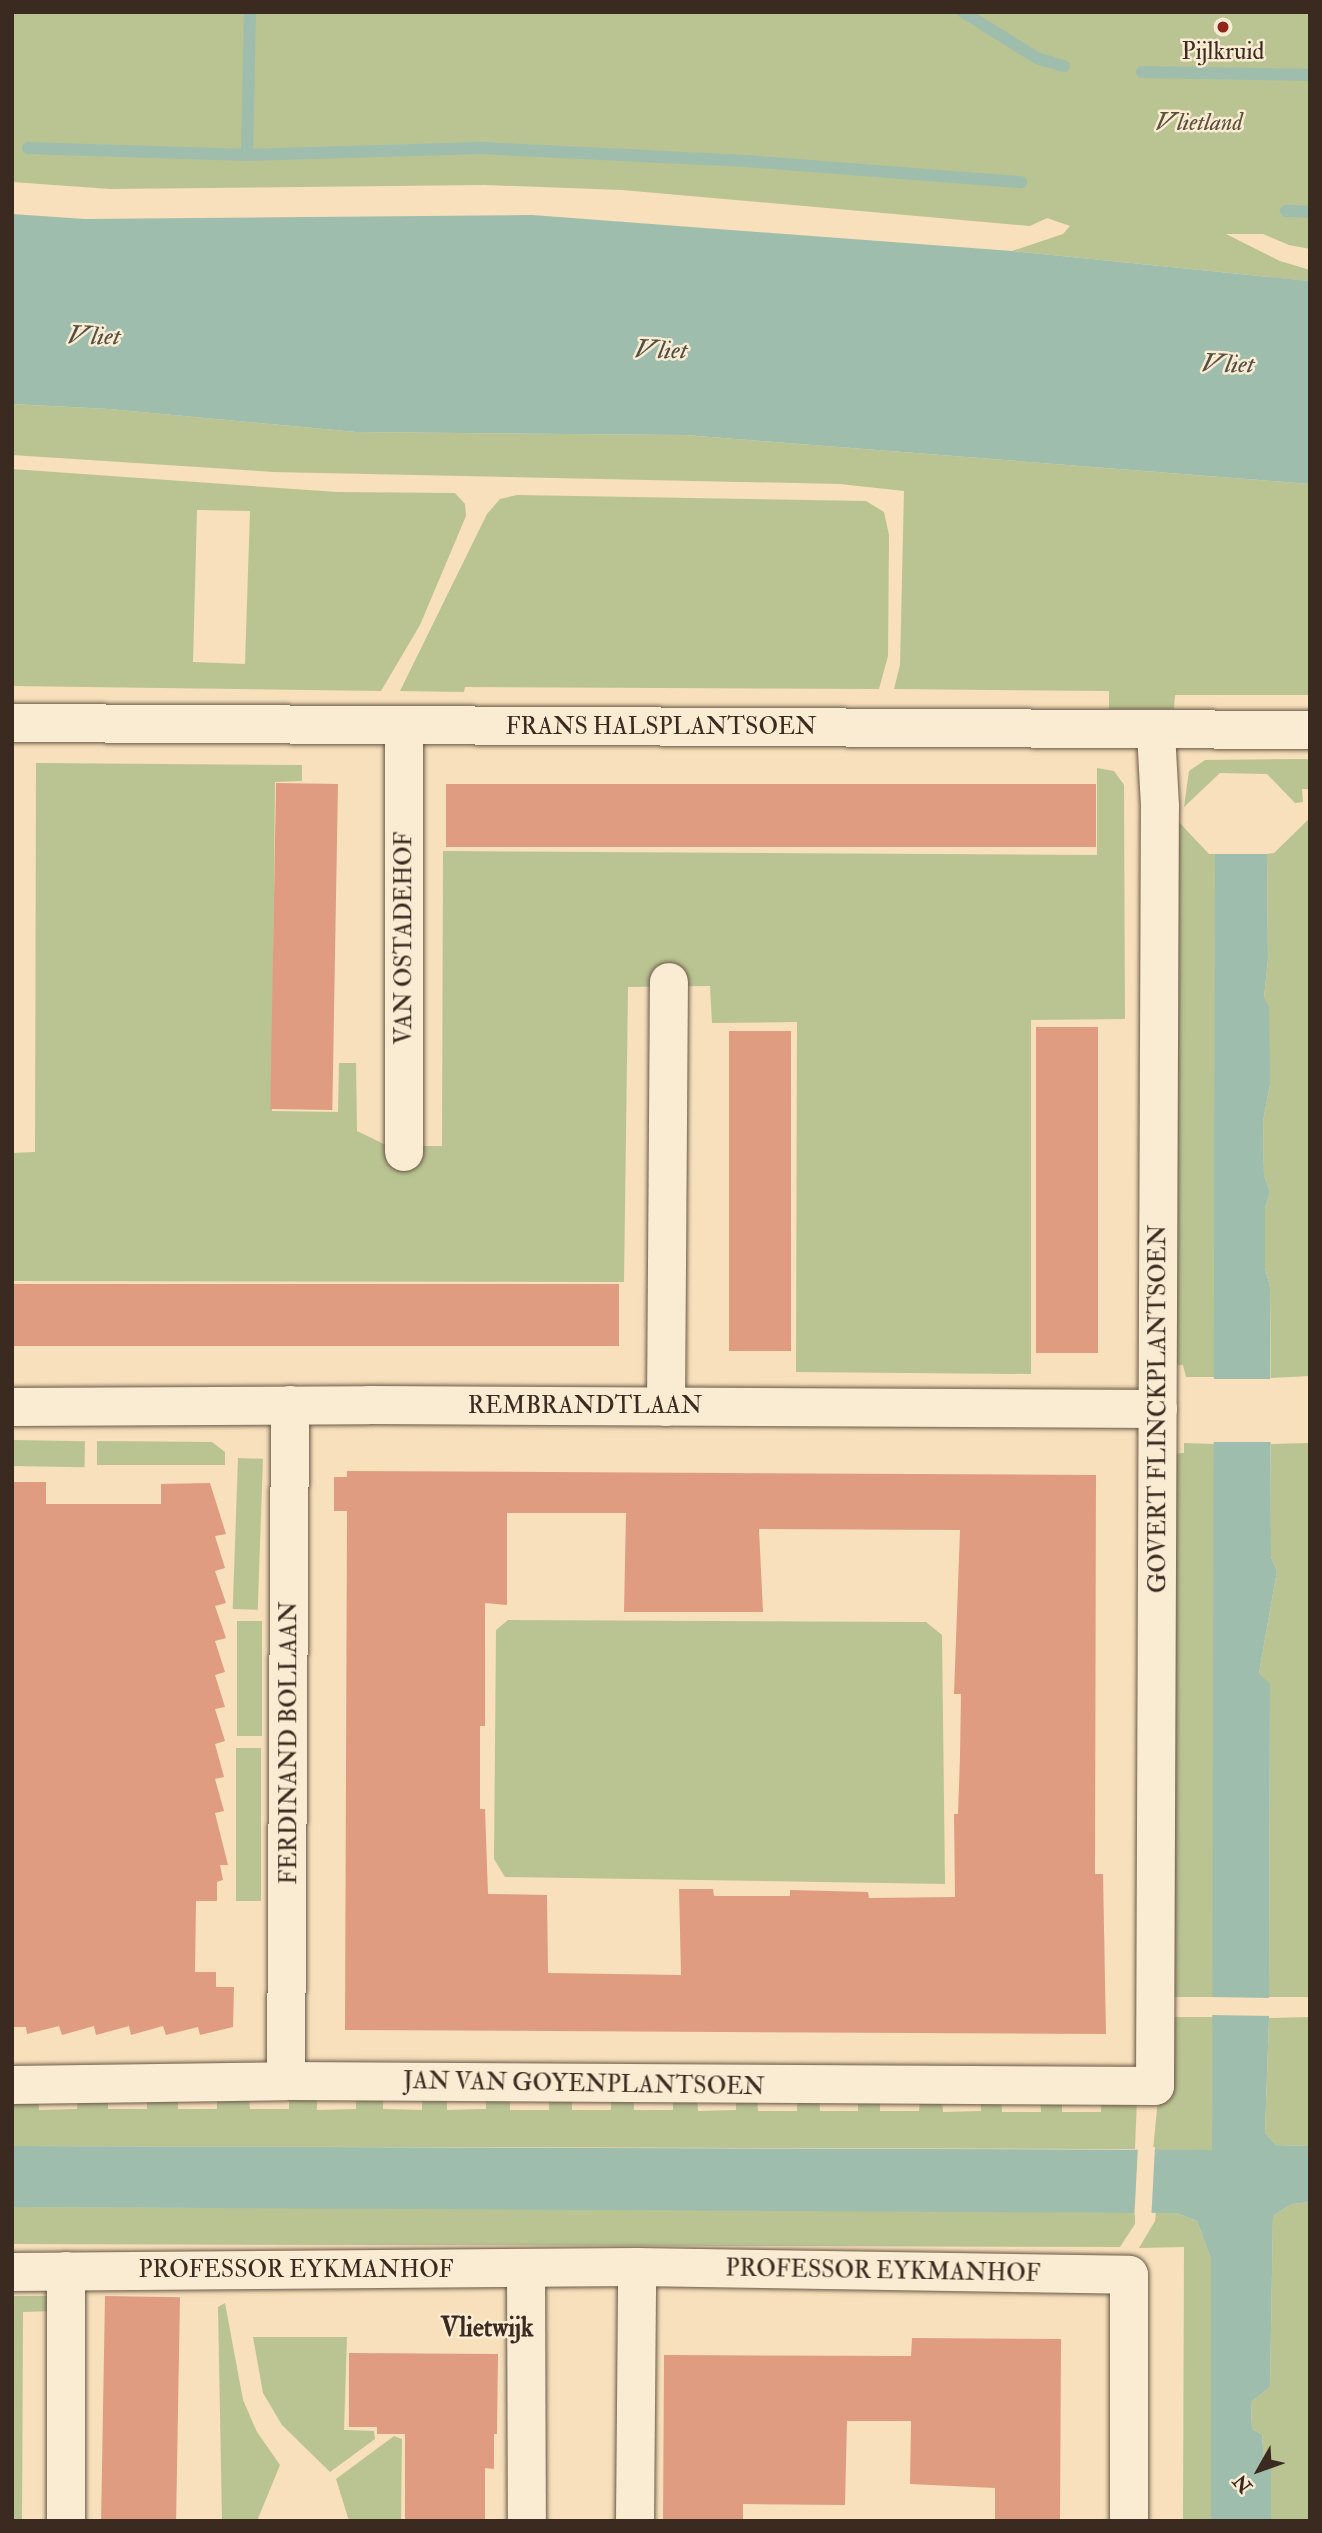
<!DOCTYPE html>
<style>
body{margin:0}
#map{position:relative;width:1322px;height:2533px;overflow:hidden;background:#f7e0bb;font-family:"IM FELL Double Pica",serif}
div>[style]{position:absolute}
.green>*{inset:0;background:#bac392;transform-origin:0 0}
.water>*{inset:0;background:#9ebdad}
.pier>*{inset:0;background:#f7e0bb;transform-origin:0 0}
.stream>*{height:12px;margin:-6px;padding:0 6px;transform-origin:6px;border-radius:6px;background:#9ebdad}
.building>*{inset:0;background:#e09c81;transform-origin:0 0}
.roads{filter:drop-shadow(0 0 2px #695847) drop-shadow(0 0 2px #695847)}
.street>*{height:38px;margin:-19px;padding:0 19px;transform-origin:19px;border-radius:19px;background:#faebd3}
.dots>*{width:19px;height:19px;translate:-50% -50%;box-sizing:border-box;border:4px solid #faebd3;border-radius:50%}
span{translate:-50% -50%;white-space:nowrap;text-align:center;line-height:1.15;-webkit-text-stroke:5px #faebd3;paint-order:stroke}
.poi-label{font-size:24px;color:#3a2a20}
.park-label{font-size:24px;color:#5a503c;font-style:italic}
.street-label{font-size:24px;color:#3a2a20}
.water-label{font-size:26px;color:#534f43;font-style:italic}
.neighbourhood-label{font-size:26px;color:#3a2a20;font-weight:700}
.frame{position:absolute;inset:0;border:14px solid #3a2a20;pointer-events:none}
.north{position:absolute;left:1224px;top:2435px;width:70px;height:70px;-webkit-text-stroke:5px #faebd3;paint-order:stroke;rotate:230deg;font-size:19px;font-weight:700;line-height:28px;text-align:center;color:#3a2a20}
.north::after{content:'';display:block;margin:auto;width:24px;height:32px;background:#3a2a20;clip-path:polygon(50% 0,100% 100%,50% 72%,0 100%)}
</style>
<div id="map">
<div class="green">
<div style="clip-path:polygon(12px 12px,1310px 12px,1310px 249px,1289px 245px,1263px 234px,1226px 234px,1280px 261px,1310px 270px,1308px 281px,1012px 251px,1063px 234px,1070px 226px,1047px 218px,1030px 226px,622px 190px,485px 185px,110px 189px,12px 182px)"></div>
<div style="clip-path:polygon(12px 404px,109px 409px,356px 432px,685px 435px,1310px 484px,1310px 695px,1175px 695px,1174px 709px,1109px 709px,1109px 691px,894px 689px,900px 665px,904px 491px,840px 484px,274px 472px,12px 455px)"></div>
<div style="clip-path:polygon(evenodd,12px 469px,337px 492px,455px 493px,465px 504px,466px 516px,420px 625px,381px 691px,12px 686px,12px 469px,197px 510px,250px 511px,245px 664px,193px 662px,197px 510px)"></div>
<div style="clip-path:polygon(517px 495px,866px 501px,884px 512px,889px 535px,888px 656px,879px 689px,465px 687px,464px 692px,400px 691px,487px 514px,500px 499px)"></div>
<div style="clip-path:polygon(1205px 760px,1306px 759px,1310px 760px,1310px 789px,1302px 789px,1303px 802px,1295px 803px,1267px 774px,1220px 773px,1184px 807px,1189px 771px)"></div>
<div style="clip-path:polygon(36px 763px,302px 765px,302px 781px,275px 782px,272px 1111px,338px 1112px,339px 1063px,356px 1063px,357px 1131px,388px 1146px,442px 1146px,443px 851px,1097px 855px,1097px 768px,1114px 771px,1124px 785px,1125px 1019px,1031px 1020px,1031px 1374px,796px 1372px,797px 1022px,712px 1023px,710px 986px,628px 987px,624px 1282px,12px 1281px,12px 1153px,35px 1152px)"></div>
<div style="clip-path:polygon(1174px 817px,1209px 854px,1215px 854px,1216px 1377px,1186px 1377px,1183px 1365px,1168px 1366px)"></div>
<div style="clip-path:polygon(1310px 818px,1310px 1376px,1271px 1378px,1270px 1287px,1265px 1268px,1265px 1209px,1270px 1192px,1264px 1175px,1263px 1121px,1270px 1085px,1264px 998px,1268px 959px,1267px 854px,1274px 853px)"></div>
<div style="left:12px;top:1440px;width:73px;height:26px;rotate:1deg"></div>
<div style="clip-path:polygon(97px 1441px,212px 1442px,225px 1452px,225px 1465px,97px 1465px)"></div>
<div style="clip-path:polygon(1184px 1443px,1215px 1444px,1214px 1997px,1165px 1997px,1166px 1454px,1184px 1453px)"></div>
<div style="clip-path:polygon(1310px 1443px,1310px 1997px,1269px 1997px,1270px 1685px,1259px 1673px,1277px 1571px,1271px 1557px,1271px 1444px)"></div>
<div style="left:238px;top:1458px;width:25px;height:151px;rotate:2deg"></div>
<div style="clip-path:polygon(508px 1620px,926px 1622px,942px 1635px,945px 1884px,505px 1877px,494px 1859px,496px 1630px)"></div>
<div style="left:237px;top:1621px;width:25px;height:115px"></div>
<div style="left:236px;top:1748px;width:25px;height:153px"></div>
<div style="clip-path:polygon(1166px 2017px,1213px 2017px,1212px 2151px,1153px 2150px)"></div>
<div style="clip-path:polygon(1310px 2017px,1310px 2146px,1276px 2145px,1265px 2133px,1269px 2018px)"></div>
<div style="clip-path:polygon(12px 2095px,38px 2096px,39px 2110px,77px 2109px,78px 2095px,108px 2096px,108px 2109px,147px 2109px,147px 2096px,178px 2095px,178px 2109px,217px 2109px,217px 2096px,249px 2096px,250px 2109px,289px 2109px,289px 2095px,317px 2096px,317px 2110px,356px 2109px,356px 2096px,383px 2096px,383px 2109px,422px 2110px,422px 2095px,447px 2096px,447px 2110px,486px 2109px,486px 2096px,510px 2096px,510px 2110px,549px 2110px,549px 2096px,572px 2097px,572px 2110px,611px 2110px,611px 2097px,634px 2096px,634px 2110px,673px 2110px,673px 2096px,697px 2097px,698px 2111px,736px 2110px,736px 2097px,757px 2097px,758px 2111px,797px 2111px,797px 2097px,819px 2098px,820px 2111px,858px 2111px,858px 2098px,880px 2097px,880px 2111px,919px 2111px,920px 2097px,942px 2098px,943px 2112px,981px 2111px,981px 2098px,1001px 2098px,1002px 2112px,1041px 2112px,1040px 2098px,1062px 2098px,1062px 2112px,1101px 2112px,1101px 2098px,1137px 2098px,1135px 2149px,12px 2146px)"></div>
<div style="clip-path:polygon(1310px 2202px,1310px 2521px,1271px 2521px,1271px 2466px,1264px 2461px,1262px 2435px,1252px 2429px,1251px 2402px,1270px 2387px,1273px 2216px,1292px 2204px)"></div>
<div style="clip-path:polygon(12px 2207px,1135px 2211px,1135px 2224px,1120px 2247px,12px 2244px)"></div>
<div style="clip-path:polygon(1156px 2212px,1177px 2213px,1197px 2221px,1211px 2259px,1211px 2521px,1183px 2521px,1184px 2247px,1139px 2248px,1155px 2221px)"></div>
<div style="clip-path:polygon(12px 2296px,51px 2296px,55px 2311px,23px 2312px,22px 2521px,12px 2521px)"></div>
<div style="clip-path:polygon(225px 2303px,243px 2400px,257px 2432px,280px 2465px,257px 2521px,222px 2521px,218px 2307px)"></div>
<div style="clip-path:polygon(253px 2337px,347px 2337px,344px 2430px,374px 2431px,375px 2439px,330px 2472px,282px 2425px,263px 2393px)"></div>
<div style="clip-path:polygon(394px 2436px,402px 2439px,401px 2521px,349px 2521px,336px 2479px)"></div>
</div>
<div class="water">
<div style="clip-path:polygon(12px 214px,85px 219px,532px 215px,1012px 251px,1310px 281px,1310px 484px,685px 435px,356px 432px,109px 409px,12px 404px)"></div>
<div style="clip-path:polygon(1215px 854px,1267px 854px,1268px 959px,1264px 998px,1269px 1007px,1270px 1085px,1263px 1121px,1264px 1175px,1270px 1192px,1265px 1209px,1265px 1268px,1270px 1287px,1271px 1557px,1277px 1571px,1259px 1673px,1270px 1684px,1269px 2018px,1265px 2133px,1276px 2145px,1310px 2146px,1310px 2202px,1292px 2204px,1273px 2216px,1270px 2387px,1251px 2402px,1252px 2429px,1262px 2435px,1264px 2461px,1271px 2466px,1271px 2521px,1211px 2521px,1211px 2259px,1197px 2221px,1177px 2213px,12px 2207px,12px 2146px,1212px 2150px)"></div>
</div>
<div class="pier">
<div style="left:1212px;top:1379px;width:63px;height:63px"></div>
<div style="left:1210px;top:1997px;width:63px;height:18px;rotate:1deg"></div>
<div style="left:1138px;top:2146px;width:17px;height:69px;rotate:3deg"></div>
</div>
<div class="stream">
<div style="left:963px;top:12px;width:87px;rotate:31.9deg"></div>
<div style="left:1037px;top:58px;width:28px;rotate:17deg"></div>
<div style="left:1142px;top:72px;width:168px;rotate:1deg"></div>
<div style="left:28px;top:148px;width:219px;rotate:1.8deg"></div>
<div style="left:247px;top:155px;width:143px;rotate:-88.8deg"></div>
<div style="left:247px;top:155px;width:233px;rotate:-1.7deg"></div>
<div style="left:480px;top:148px;width:266px;rotate:2.8deg"></div>
<div style="left:746px;top:161px;width:276px;rotate:4.4deg"></div>
<div style="left:1286px;top:211px;width:24px;rotate:2deg"></div>
</div>
<div class="building">
<div style="left:276px;top:783px;width:62px;height:326px;rotate:1deg"></div>
<div style="left:446px;top:784px;width:650px;height:63px"></div>
<div style="left:1036px;top:1027px;width:62px;height:326px"></div>
<div style="left:729px;top:1031px;width:62px;height:320px"></div>
<div style="left:12px;top:1284px;width:607px;height:62px"></div>
<div style="clip-path:polygon(evenodd,347px 1471px,1096px 1475px,1095px 1874px,1103px 1874px,1106px 2034px,345px 2030px,347px 1511px,334px 1511px,334px 1477px,347px 1477px,347px 1471px,507px 1513px,626px 1513px,624px 1612px,763px 1612px,759px 1529px,960px 1530px,954px 1694px,961px 1694px,960px 1756px,958px 1814px,954px 1814px,955px 1897px,869px 1898px,868px 1892px,790px 1890px,790px 1896px,714px 1896px,713px 1889px,679px 1889px,681px 1975px,548px 1973px,547px 1895px,488px 1894px,485px 1809px,480px 1809px,480px 1726px,485px 1726px,485px 1603px,507px 1605px,507px 1513px)"></div>
<div style="clip-path:polygon(12px 1482px,46px 1482px,46px 1504px,161px 1504px,161px 1484px,210px 1483px,226px 1534px,215px 1536px,225px 1568px,215px 1571px,226px 1603px,215px 1606px,226px 1638px,215px 1641px,225px 1672px,215px 1675px,225px 1707px,215px 1709px,225px 1741px,215px 1744px,224px 1777px,215px 1779px,224px 1811px,215px 1813px,228px 1865px,220px 1865px,223px 1880px,217px 1882px,217px 1901px,196px 1901px,195px 1972px,216px 1972px,216px 1987px,234px 1987px,233px 2027px,200px 2035px,198px 2027px,166px 2035px,163px 2026px,131px 2035px,129px 2026px,96px 2035px,94px 2026px,62px 2035px,59px 2026px,27px 2034px,26px 2027px,12px 2027px)"></div>
<div style="left:105px;top:2296px;width:75px;height:225px;rotate:1deg"></div>
<div style="clip-path:polygon(912px 2338px,1061px 2339px,1060px 2521px,995px 2521px,995px 2488px,910px 2484px,911px 2421px,847px 2421px,845px 2505px,743px 2504px,743px 2521px,663px 2521px,664px 2355px,911px 2356px)"></div>
<div style="clip-path:polygon(349px 2353px,498px 2354px,497px 2434px,494px 2434px,494px 2469px,485px 2468px,485px 2521px,405px 2521px,405px 2434px,377px 2434px,377px 2427px,349px 2427px)"></div>
</div>
<div class="roads">
<div class="street">
<div style="left:12px;top:723px;width:1298px;rotate:0.31deg"></div>
<div style="left:404px;top:725px;width:427px;rotate:90deg"></div>
<div style="left:12px;top:1407px;width:357px;rotate:-0.3deg"></div>
<div style="left:369px;top:1405px;width:789px;rotate:0.29deg"></div>
<div style="left:666px;top:1407px;width:425px;rotate:-89.6deg"></div>
<div style="left:286px;top:2081px;width:676px;rotate:-89.66deg"></div>
<div style="left:12px;top:2085px;width:274px;rotate:-0.8deg"></div>
<div style="left:286px;top:2081px;width:869px;rotate:0.33deg"></div>
<div style="left:1155px;top:2086px;width:1280px;rotate:-89.78deg"></div>
<div style="left:1160px;top:806px;width:74px;rotate:-93.1deg"></div>
<div style="left:526px;top:2268px;width:253px;rotate:89.8deg"></div>
<div style="left:12px;top:2272px;width:625px;rotate:-0.46deg"></div>
<div style="left:637px;top:2267px;width:492px;rotate:0.9deg"></div>
<div style="left:1129px;top:2275px;width:246px;rotate:90deg"></div>
<div style="left:66px;top:2521px;width:250px;rotate:-90deg"></div>
<div style="left:635px;top:2521px;width:254px;rotate:-89.5deg"></div>
</div>
</div>
<div class="dots">
<div style="left:1223px;top:27px;background:#8f2418"></div>
</div>
<div class="poi-label">
<span style="left:1223px;top:52px">Pijlkruid</span>
</div>
<div class="park-label">
<span style="left:1199px;top:123px">Vlietland</span>
</div>
<div class="street-label">
<span style="left:661px;top:727px">FRANS HALSPLANTSOEN</span>
<span style="left:404px;top:938px;rotate:-90deg">VAN OSTADEHOF</span>
<span style="left:585px;top:1406px">REMBRANDTLAAN</span>
<span style="left:1158px;top:1409px;rotate:-90deg">GOVERT FLINCKPLANTSOEN</span>
<span style="left:289px;top:1743px;rotate:-90deg">FERDINAND BOLLAAN</span>
<span style="left:584px;top:2084px;rotate:1deg">JAN VAN GOYENPLANTSOEN</span>
<span style="left:296px;top:2270px">PROFESSOR EYKMANHOF</span>
<span style="left:883px;top:2271px;rotate:1deg">PROFESSOR EYKMANHOF</span>
</div>
<div class="water-label">
<span style="left:94px;top:337px;rotate:1deg">Vliet</span>
<span style="left:661px;top:351px;rotate:1deg">Vliet</span>
<span style="left:1228px;top:365px;rotate:1deg">Vliet</span>
</div>
<div class="neighbourhood-label">
<span style="left:487px;top:2329px">Vlietwijk</span>
</div>
<div class="frame"></div>
<div class="north">N</div>
</div>
